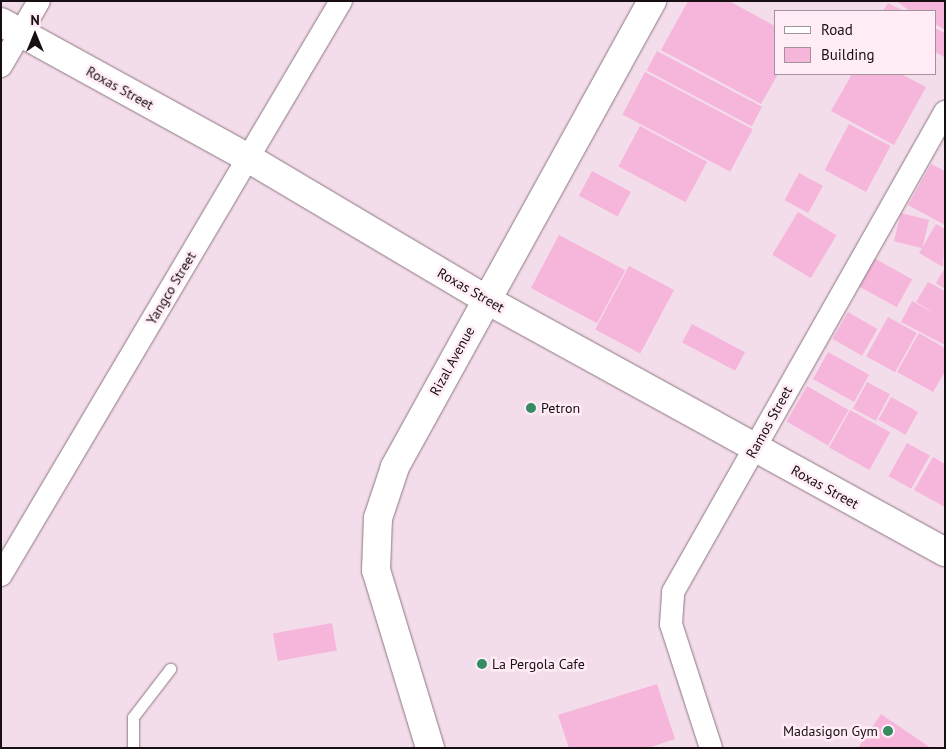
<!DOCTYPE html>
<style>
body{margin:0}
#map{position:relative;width:946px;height:749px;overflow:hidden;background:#f4ddea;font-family:"PT Sans",sans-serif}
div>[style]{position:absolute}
.building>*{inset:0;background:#f6b6db;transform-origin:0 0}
.roads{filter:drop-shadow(0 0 1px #8b7782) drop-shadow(0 0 1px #8b7782)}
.service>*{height:11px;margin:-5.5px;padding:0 5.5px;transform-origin:5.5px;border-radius:5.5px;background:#fff}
.minor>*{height:22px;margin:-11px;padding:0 11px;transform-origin:11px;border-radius:11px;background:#fff}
.tertiary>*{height:28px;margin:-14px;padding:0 14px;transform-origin:14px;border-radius:14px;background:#fff}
.secondary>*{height:28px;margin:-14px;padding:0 14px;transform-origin:14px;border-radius:14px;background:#fff}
.trunk>*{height:28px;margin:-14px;padding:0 14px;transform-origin:14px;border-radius:14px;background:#fff}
.dots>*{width:14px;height:14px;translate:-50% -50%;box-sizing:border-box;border:2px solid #ffecf6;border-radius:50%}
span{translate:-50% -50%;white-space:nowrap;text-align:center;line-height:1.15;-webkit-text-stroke:5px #ffecf6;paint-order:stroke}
.street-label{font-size:14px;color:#170f13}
.poi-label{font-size:14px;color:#170f13}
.left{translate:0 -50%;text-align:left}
.right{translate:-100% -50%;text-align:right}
.frame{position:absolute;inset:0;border:2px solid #170f13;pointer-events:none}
.legend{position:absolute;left:774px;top:10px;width:162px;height:65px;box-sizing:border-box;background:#ffecf6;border:1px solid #a2949b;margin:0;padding:6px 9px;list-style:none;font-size:15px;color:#170f13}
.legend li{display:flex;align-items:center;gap:10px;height:25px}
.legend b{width:25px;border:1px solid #a2949b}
.north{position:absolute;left:10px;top:10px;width:50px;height:50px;-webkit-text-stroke:4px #ffecf6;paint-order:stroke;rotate:0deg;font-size:14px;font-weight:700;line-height:20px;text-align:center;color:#170f13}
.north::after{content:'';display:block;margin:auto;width:18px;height:22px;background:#170f13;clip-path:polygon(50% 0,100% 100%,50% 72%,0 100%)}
</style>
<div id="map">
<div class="building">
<div style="clip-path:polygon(688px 1px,729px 1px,775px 26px,775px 74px,778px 74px,761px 104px,661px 50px)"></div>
<div style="clip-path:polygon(896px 1px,945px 1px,945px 30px,935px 24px,935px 11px,910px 11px)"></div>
<div style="clip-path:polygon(888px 3px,904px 11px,883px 11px)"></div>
<div style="clip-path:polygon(935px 28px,945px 33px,944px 57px,935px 52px)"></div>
<div style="left:657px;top:51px;width:119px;height:22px;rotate:28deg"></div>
<div style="left:645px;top:72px;width:122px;height:48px;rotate:28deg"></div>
<div style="clip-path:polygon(852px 74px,901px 74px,926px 87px,894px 145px,831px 111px)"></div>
<div style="left:849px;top:124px;width:47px;height:52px;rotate:28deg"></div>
<div style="left:640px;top:126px;width:76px;height:46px;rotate:28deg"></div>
<div style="clip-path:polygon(931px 164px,945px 171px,945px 225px,908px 205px)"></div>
<div style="left:592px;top:171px;width:44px;height:28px;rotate:28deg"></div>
<div style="left:799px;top:173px;width:27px;height:31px;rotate:28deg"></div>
<div style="left:798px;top:212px;width:45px;height:50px;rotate:31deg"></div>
<div style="left:901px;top:213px;width:29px;height:29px;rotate:14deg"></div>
<div style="clip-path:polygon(936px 224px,945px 229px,943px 267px,919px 253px)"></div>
<div style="left:559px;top:235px;width:75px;height:60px;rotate:28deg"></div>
<div style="left:872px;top:257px;width:46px;height:32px;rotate:29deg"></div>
<div style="left:629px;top:266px;width:51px;height:72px;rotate:28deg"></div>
<div style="clip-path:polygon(945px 268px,945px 289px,936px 283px)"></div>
<div style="clip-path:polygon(928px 282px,945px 291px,945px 345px,901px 322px,912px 301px,937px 315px,916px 302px)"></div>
<div style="left:848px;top:312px;width:34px;height:31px;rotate:30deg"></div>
<div style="left:888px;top:317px;width:33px;height:45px;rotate:29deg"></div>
<div style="left:692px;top:324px;width:60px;height:21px;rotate:28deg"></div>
<div style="clip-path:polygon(919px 333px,945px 348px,945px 372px,933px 392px,897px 372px)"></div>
<div style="left:828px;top:352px;width:47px;height:31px;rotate:29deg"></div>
<div style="left:867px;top:382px;width:26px;height:30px;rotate:28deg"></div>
<div style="left:807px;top:386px;width:48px;height:41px;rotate:30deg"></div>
<div style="left:891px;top:397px;width:31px;height:26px;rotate:29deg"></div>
<div style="left:850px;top:410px;width:46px;height:43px;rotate:29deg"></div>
<div style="left:907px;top:443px;width:26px;height:38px;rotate:29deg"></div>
<div style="clip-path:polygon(933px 457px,945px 464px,945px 507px,914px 490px)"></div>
<div style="left:332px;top:623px;width:28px;height:60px;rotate:80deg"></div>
<div style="clip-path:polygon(657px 684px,675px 739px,648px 748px,569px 748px,558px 715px)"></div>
<div style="clip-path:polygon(881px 714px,931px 748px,858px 748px)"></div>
</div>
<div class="roads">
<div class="service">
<div style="left:133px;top:748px;width:31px;rotate:-90deg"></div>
<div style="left:133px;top:717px;width:61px;rotate:-52.4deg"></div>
</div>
<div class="minor">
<div style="left:1px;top:66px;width:75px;rotate:-59.7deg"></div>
<div style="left:1px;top:575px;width:667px;rotate:-59.36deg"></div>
<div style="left:711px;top:748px;width:130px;rotate:-107.9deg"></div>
<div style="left:671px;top:624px;width:32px;rotate:-86deg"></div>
<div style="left:673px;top:592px;width:552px;rotate:-60.46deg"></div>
</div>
<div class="tertiary">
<div style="left:487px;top:300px;width:523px;rotate:28.82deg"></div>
</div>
<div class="secondary">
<div style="left:487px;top:300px;width:342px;rotate:-61.1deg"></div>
</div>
<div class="trunk">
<div style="left:1px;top:22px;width:282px;rotate:28.8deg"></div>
<div style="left:248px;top:158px;width:278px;rotate:30.7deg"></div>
<div style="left:487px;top:300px;width:191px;rotate:118.9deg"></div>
<div style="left:395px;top:467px;width:54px;rotate:108.4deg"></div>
<div style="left:378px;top:518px;width:52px;rotate:92.2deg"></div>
<div style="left:376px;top:570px;width:186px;rotate:73.1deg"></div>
</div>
</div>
<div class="dots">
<div style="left:531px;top:408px;background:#348c61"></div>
<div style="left:482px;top:664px;background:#348c61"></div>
<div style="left:888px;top:731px;background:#348c61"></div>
</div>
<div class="street-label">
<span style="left:120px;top:88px;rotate:29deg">Roxas Street</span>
<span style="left:171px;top:288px;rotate:-59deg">Yangco Street</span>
<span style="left:471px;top:290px;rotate:30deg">Roxas Street</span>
<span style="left:452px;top:361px;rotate:-61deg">Rizal Avenue</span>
<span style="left:769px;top:422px;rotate:-61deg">Ramos Street</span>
<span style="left:825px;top:487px;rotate:29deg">Roxas Street</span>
</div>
<div class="poi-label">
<span class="left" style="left:541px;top:408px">Petron</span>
<span class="left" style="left:492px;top:664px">La Pergola Cafe</span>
<span class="right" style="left:878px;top:731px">Madasigon Gym</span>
</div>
<div class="frame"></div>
<ul class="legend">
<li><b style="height:6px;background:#fff"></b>Road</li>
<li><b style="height:14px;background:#f6b6db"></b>Building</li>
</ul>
<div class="north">N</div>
</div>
